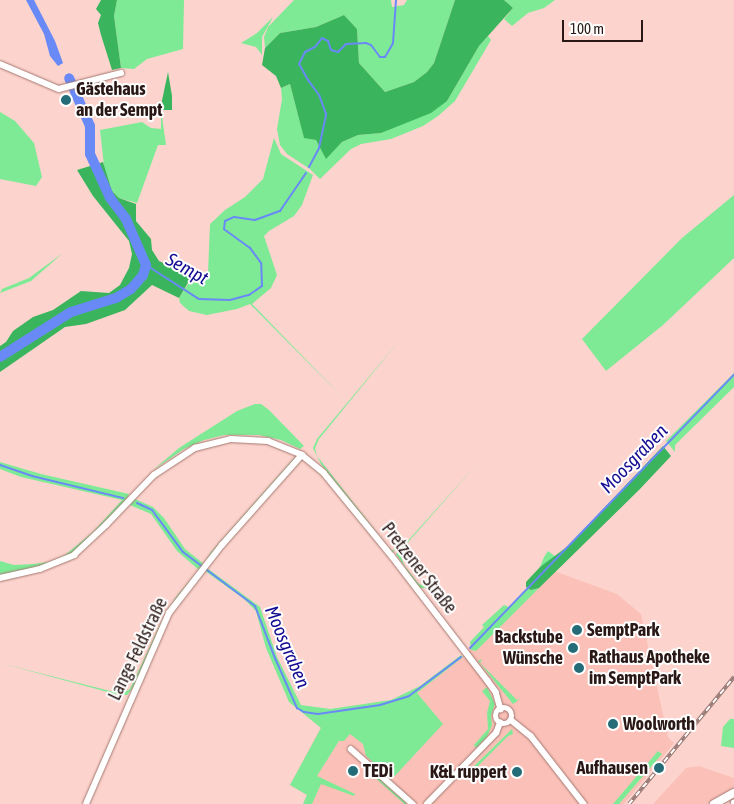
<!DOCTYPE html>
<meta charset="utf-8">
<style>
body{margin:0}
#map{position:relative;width:734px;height:804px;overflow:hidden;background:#fcd4cd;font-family:"Asap Condensed",sans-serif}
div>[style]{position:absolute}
.built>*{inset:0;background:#fbc1b8}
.green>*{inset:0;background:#7eea95;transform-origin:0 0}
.forest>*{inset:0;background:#3ab55d}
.water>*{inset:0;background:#6989f6}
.stream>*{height:2px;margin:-1px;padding:0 1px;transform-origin:1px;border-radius:1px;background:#6989f6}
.river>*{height:10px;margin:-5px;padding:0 5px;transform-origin:5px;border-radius:5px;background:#6989f6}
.roads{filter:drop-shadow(0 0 1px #a57871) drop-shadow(0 0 1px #a57871)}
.street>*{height:5.5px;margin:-2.75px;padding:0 2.75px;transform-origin:2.75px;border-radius:2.75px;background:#fff}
.street>.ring{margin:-2.75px;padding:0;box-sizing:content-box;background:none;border:5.5px solid #fff;border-radius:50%}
.secondary>*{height:8px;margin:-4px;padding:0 4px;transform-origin:4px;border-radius:4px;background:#fff}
.rail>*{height:4px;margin-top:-2px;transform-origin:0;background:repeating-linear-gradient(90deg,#fff 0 5.5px,#967874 0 11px);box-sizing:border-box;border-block:1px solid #967874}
.dots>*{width:14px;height:14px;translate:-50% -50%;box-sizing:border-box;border:2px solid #fff;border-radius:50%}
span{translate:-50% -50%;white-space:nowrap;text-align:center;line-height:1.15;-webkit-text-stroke:4px #fff;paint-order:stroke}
.poi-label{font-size:18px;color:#2a1816;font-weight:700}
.left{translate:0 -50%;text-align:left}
.right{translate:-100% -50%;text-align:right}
.street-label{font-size:18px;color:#2a1816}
.water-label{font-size:19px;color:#150d92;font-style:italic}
.scale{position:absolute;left:562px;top:20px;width:81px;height:22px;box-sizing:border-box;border:2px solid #2a1816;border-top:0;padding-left:6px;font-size:15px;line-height:18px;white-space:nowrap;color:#2a1816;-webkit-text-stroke:4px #fff;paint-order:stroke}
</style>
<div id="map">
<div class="built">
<div style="clip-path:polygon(554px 571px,617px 594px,641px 614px,668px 737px,674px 743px,624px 804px,303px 804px,307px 795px,290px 785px,329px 712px,380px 705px,409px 695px,461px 657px,530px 587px)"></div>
<div style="clip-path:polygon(699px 766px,734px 778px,734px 790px,708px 804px,653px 804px,686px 768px)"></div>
</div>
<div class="green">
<div style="clip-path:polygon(117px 0,184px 0,183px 49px,147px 59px,134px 69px,121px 68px,114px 16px)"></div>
<div style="clip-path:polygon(294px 0,391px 0,392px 7px,404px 5px,407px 0,455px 0,434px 63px,427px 72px,414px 82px,385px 92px,359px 63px,357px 29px,344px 15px,316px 27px,280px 33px,265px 48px,264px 37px,268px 27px)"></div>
<div style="clip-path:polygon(504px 0,555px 0,544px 8px,528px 13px,512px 26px,504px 19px,513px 8px)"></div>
<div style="clip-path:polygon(273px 17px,262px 37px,262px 55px,256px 47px,241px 43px,257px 33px)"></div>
<div style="clip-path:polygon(488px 36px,491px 40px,455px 101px,438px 116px,423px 126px,391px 139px,361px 144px,351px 149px,320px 179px,310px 169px,287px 154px,280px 145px,277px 129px,282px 99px,281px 88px,290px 84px,304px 137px,316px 140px,326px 158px,342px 142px,358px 135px,381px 133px,447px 101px,479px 46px)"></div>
<div style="clip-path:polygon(161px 110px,166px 145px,158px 145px,137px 203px,119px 198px,112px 191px,104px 166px,100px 130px,142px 122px,151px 128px,161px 129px)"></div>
<div style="clip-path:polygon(0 112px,15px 121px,34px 143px,42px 177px,36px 186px,0 179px)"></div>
<div style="clip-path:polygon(274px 138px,281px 154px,313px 175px,302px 205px,294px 216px,269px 231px,264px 236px,277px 275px,271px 288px,252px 304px,345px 400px,250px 304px,237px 309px,207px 315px,189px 311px,180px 303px,179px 298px,196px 272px,208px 273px,210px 224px,225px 210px,245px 197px,263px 179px)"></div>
<div style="clip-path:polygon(734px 195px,734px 258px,663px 325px,606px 371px,582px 339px,682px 238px)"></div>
<div style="clip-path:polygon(63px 253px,31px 281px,0 293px,2px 289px,29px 278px)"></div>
<div style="clip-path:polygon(399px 341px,319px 439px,315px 448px,317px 456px,388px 547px,392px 551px,400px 545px,392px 553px,369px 525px,321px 464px,313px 448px,317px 439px)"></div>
<div style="clip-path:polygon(734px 373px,734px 387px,675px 445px,675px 452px,666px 441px)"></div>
<div style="clip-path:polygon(255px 404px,261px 404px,269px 410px,304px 446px,300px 449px,281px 440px,259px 435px,224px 435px,204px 440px,184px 449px,153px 470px,179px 448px,237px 411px)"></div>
<div style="clip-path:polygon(295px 457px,293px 461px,232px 530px,212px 552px,210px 558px,176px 599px,135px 685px,127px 695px,119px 695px,0 663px,114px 692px,123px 693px,130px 689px,163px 618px,176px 597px,199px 570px,177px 551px,151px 514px,130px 505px,135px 499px,153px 507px,164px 518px,185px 549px,204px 564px,211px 552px)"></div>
<div style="clip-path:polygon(0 462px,41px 474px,129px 494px,126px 501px,95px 534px,72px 554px,50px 564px,0 575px,0 561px,14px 565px,33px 564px,49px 562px,65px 555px,93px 532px,122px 500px,21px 477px,0 469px)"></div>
<div style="clip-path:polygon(478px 463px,402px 549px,401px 556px,404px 565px,418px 583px,427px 588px,419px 588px,396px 554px)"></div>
<div style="clip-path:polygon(548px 551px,556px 557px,540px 567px,544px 557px)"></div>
<div style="clip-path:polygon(207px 568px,260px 607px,277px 657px,301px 705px,330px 709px,391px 700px,420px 686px,461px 655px,463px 657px,417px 693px,443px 724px,392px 779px,366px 756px,363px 744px,350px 734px,344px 741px,339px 741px,317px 776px,355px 794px,354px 796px,321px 784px,312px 804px,303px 804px,307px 795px,290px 785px,321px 728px,289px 702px,266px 648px,256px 611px,244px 599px,205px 571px)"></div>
<div style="clip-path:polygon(528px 588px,531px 590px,539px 588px,476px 651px,471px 650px,470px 642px,484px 627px,482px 625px,504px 605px,509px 607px)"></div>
<div style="clip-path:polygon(482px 659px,480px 663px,517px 700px,521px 698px,513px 704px,478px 661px)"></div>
<div style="clip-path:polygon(487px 687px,495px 704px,491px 716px,492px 725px,487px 737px,476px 748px,474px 745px,488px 729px,487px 713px,490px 701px,482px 691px)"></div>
<div style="clip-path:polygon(730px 719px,734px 719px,734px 748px,721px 746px,723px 727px)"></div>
<div style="clip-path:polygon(512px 729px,513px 734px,508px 736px,470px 774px,468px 772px)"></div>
<div style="clip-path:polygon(658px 751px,662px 754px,619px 804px,613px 804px)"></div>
<div style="left:374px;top:774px;width:45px;height:2px;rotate:42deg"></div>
</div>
<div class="forest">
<div style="clip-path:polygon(101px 0,117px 0,114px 16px,121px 68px,112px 70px,101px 35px,98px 23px,101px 15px,96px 9px)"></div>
<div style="clip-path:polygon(455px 0,504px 0,513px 8px,479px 46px,447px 101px,431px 113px,381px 133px,358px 135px,342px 142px,326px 159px,316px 140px,304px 138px,290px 84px,281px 88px,276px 76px,262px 65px,265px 48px,280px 33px,316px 27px,344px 15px,357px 29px,359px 63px,385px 92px,414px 82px,427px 72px,434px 63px)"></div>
<div style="clip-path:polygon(168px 72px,172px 96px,172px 110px,160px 110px)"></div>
<div style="clip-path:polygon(103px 162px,112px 191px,119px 198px,136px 204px,136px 221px,151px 239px,152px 250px,159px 261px,192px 276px,179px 298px,152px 285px,125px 310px,86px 324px,65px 327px,0 372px,0 346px,6px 342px,13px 331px,33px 317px,53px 310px,81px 291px,109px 293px,120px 285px,129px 268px,132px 254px,129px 241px,93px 196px,77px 170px)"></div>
<div style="clip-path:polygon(663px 446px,671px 456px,639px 490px,539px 588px,531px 590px,526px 587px,526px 582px,540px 567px,568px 546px)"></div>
</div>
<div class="water">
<div style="clip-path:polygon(26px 0,34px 0,55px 41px,63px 63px,58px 66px,50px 56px,44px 34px)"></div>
</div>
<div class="stream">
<div style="left:309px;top:167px;width:21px;rotate:-62deg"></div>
<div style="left:319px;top:148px;width:35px;rotate:-78deg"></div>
<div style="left:326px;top:114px;width:20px;rotate:-110deg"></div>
<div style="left:319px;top:95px;width:19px;rotate:-126deg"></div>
<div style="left:308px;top:80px;width:18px;rotate:-119deg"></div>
<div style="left:299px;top:64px;width:13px;rotate:-63deg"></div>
<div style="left:305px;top:52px;width:11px;rotate:-27deg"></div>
<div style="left:315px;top:47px;width:11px;rotate:-52deg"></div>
<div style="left:322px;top:38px;width:7px;rotate:27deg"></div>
<div style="left:328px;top:41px;width:9px;rotate:72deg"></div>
<div style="left:331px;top:50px;width:7px;rotate:16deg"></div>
<div style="left:338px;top:52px;width:11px;rotate:-45deg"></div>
<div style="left:346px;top:44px;width:20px;rotate:-3deg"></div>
<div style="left:366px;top:43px;width:5px;rotate:22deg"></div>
<div style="left:371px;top:45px;width:15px;rotate:53deg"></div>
<div style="left:380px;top:57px;width:5px"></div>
<div style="left:385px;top:57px;width:16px;rotate:-60deg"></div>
<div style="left:393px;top:43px;width:43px;rotate:-86deg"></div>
<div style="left:146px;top:265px;width:63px;rotate:32.7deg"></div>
<div style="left:199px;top:299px;width:31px;rotate:2deg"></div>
<div style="left:230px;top:300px;width:20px;rotate:-15deg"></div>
<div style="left:249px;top:295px;width:16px;rotate:-35deg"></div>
<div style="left:262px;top:286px;width:23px;rotate:-92deg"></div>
<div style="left:261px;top:263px;width:19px;rotate:-126deg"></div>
<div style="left:250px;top:248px;width:32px;rotate:-144deg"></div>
<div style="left:224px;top:229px;width:8px;rotate:-83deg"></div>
<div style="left:225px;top:221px;width:10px;rotate:-24deg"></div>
<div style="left:234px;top:217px;width:21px;rotate:8deg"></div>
<div style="left:255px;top:220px;width:27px;rotate:-20deg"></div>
<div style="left:280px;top:211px;width:46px;rotate:-55.6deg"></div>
<div style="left:0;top:465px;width:34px;rotate:19deg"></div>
<div style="left:32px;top:476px;width:94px;rotate:13.6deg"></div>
<div style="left:137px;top:503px;width:17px;rotate:25deg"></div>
<div style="left:152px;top:510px;width:52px;rotate:53.6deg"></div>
<div style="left:183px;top:552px;width:90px;rotate:36.9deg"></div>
<div style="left:255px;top:606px;width:56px;rotate:69deg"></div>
<div style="left:275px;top:658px;width:55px;rotate:66.3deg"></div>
<div style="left:297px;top:708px;width:8px;rotate:30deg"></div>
<div style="left:304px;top:712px;width:14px;rotate:8deg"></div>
<div style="left:318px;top:714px;width:63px;rotate:-8.3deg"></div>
<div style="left:380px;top:705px;width:30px;rotate:-17deg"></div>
<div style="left:409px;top:696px;width:65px;rotate:-36.9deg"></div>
<div style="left:470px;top:648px;width:380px;rotate:-46deg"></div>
</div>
<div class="river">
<div style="left:0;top:357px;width:84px;rotate:-32.4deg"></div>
<div style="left:71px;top:312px;width:47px;rotate:-17.3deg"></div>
<div style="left:116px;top:298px;width:17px;rotate:-31deg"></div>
<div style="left:131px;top:289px;width:18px;rotate:-49deg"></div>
<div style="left:143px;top:275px;width:10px;rotate:-73deg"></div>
<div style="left:146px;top:265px;width:50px;rotate:-113.5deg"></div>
<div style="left:126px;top:219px;width:26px;rotate:-127deg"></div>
<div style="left:110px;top:198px;width:48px;rotate:-114.4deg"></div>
<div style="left:90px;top:154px;width:28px;rotate:-90deg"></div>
<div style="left:90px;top:126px;width:52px;rotate:-113.6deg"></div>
</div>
<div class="roads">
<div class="street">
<div style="left:0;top:64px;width:64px;rotate:23deg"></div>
<div style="left:59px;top:89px;width:64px;rotate:-14.5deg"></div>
<div style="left:0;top:578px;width:41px;rotate:-12.7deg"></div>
<div style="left:40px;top:569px;width:37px;rotate:-22deg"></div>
<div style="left:74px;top:555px;width:44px;rotate:-43.2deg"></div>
<div style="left:106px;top:525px;width:69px;rotate:-46.2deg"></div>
<div style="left:154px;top:475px;width:49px;rotate:-33.4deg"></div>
<div style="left:195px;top:448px;width:37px;rotate:-14deg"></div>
<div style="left:231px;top:439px;width:37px;rotate:3deg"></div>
<div style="left:268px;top:441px;width:37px;rotate:22deg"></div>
<div style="left:302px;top:455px;width:28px;rotate:39deg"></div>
<div style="left:324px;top:473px;width:107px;rotate:50.7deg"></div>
<div style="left:392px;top:556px;width:158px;rotate:52.5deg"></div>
<div style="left:488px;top:681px;width:14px;rotate:54deg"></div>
<div style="left:496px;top:692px;width:18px;rotate:74deg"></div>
<div class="ring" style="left:496px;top:708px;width:10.5px;height:10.5px"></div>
<div style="left:511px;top:720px;width:26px;rotate:39deg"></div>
<div style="left:531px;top:736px;width:86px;rotate:52.1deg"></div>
<div style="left:351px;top:749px;width:83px;rotate:41.6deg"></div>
<div style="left:86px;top:804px;width:208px;rotate:-66.5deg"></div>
<div style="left:169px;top:613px;width:86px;rotate:-52.1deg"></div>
<div style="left:222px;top:545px;width:120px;rotate:-48.4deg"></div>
<div style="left:427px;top:804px;width:99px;rotate:-45.8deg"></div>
<div style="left:496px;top:733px;width:11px;rotate:-68deg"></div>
<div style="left:734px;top:804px;width:1px;rotate:-90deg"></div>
</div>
<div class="secondary">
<div style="left:714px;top:804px;width:23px;rotate:-29deg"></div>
</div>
</div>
<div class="rail">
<div style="left:629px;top:804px;width:165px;rotate:-50.4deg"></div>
</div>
<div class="dots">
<div style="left:66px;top:100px;background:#246d78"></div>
<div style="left:577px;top:630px;background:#246d78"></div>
<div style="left:573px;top:648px;background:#246d78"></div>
<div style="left:579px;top:668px;background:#246d78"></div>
<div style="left:613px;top:724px;background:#246d78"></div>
<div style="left:659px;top:768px;background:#246d78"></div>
<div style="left:353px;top:771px;background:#246d78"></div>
<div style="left:517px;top:772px;background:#246d78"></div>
</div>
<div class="poi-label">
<span class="left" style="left:76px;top:100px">Gästehaus<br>an der Sempt</span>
<span class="left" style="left:587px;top:630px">SemptPark</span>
<span class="right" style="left:563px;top:648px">Backstube<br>Wünsche</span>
<span class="left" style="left:589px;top:668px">Rathaus Apotheke<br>im SemptPark</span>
<span class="left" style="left:623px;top:724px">Woolworth</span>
<span class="right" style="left:648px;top:768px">Aufhausen</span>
<span class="left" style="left:363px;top:771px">TEDi</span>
<span class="right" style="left:507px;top:772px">K&amp;L ruppert</span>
</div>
<div class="street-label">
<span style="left:419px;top:568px;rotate:52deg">Pretzener Straße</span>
<span style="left:138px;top:649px;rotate:-64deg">Lange Feldstraße</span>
</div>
<div class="water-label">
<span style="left:187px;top:269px;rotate:29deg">Sempt</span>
<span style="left:634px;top:459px;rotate:-46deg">Moosgraben</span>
<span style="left:287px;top:647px;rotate:67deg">Moosgraben</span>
</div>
<div class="scale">100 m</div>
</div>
